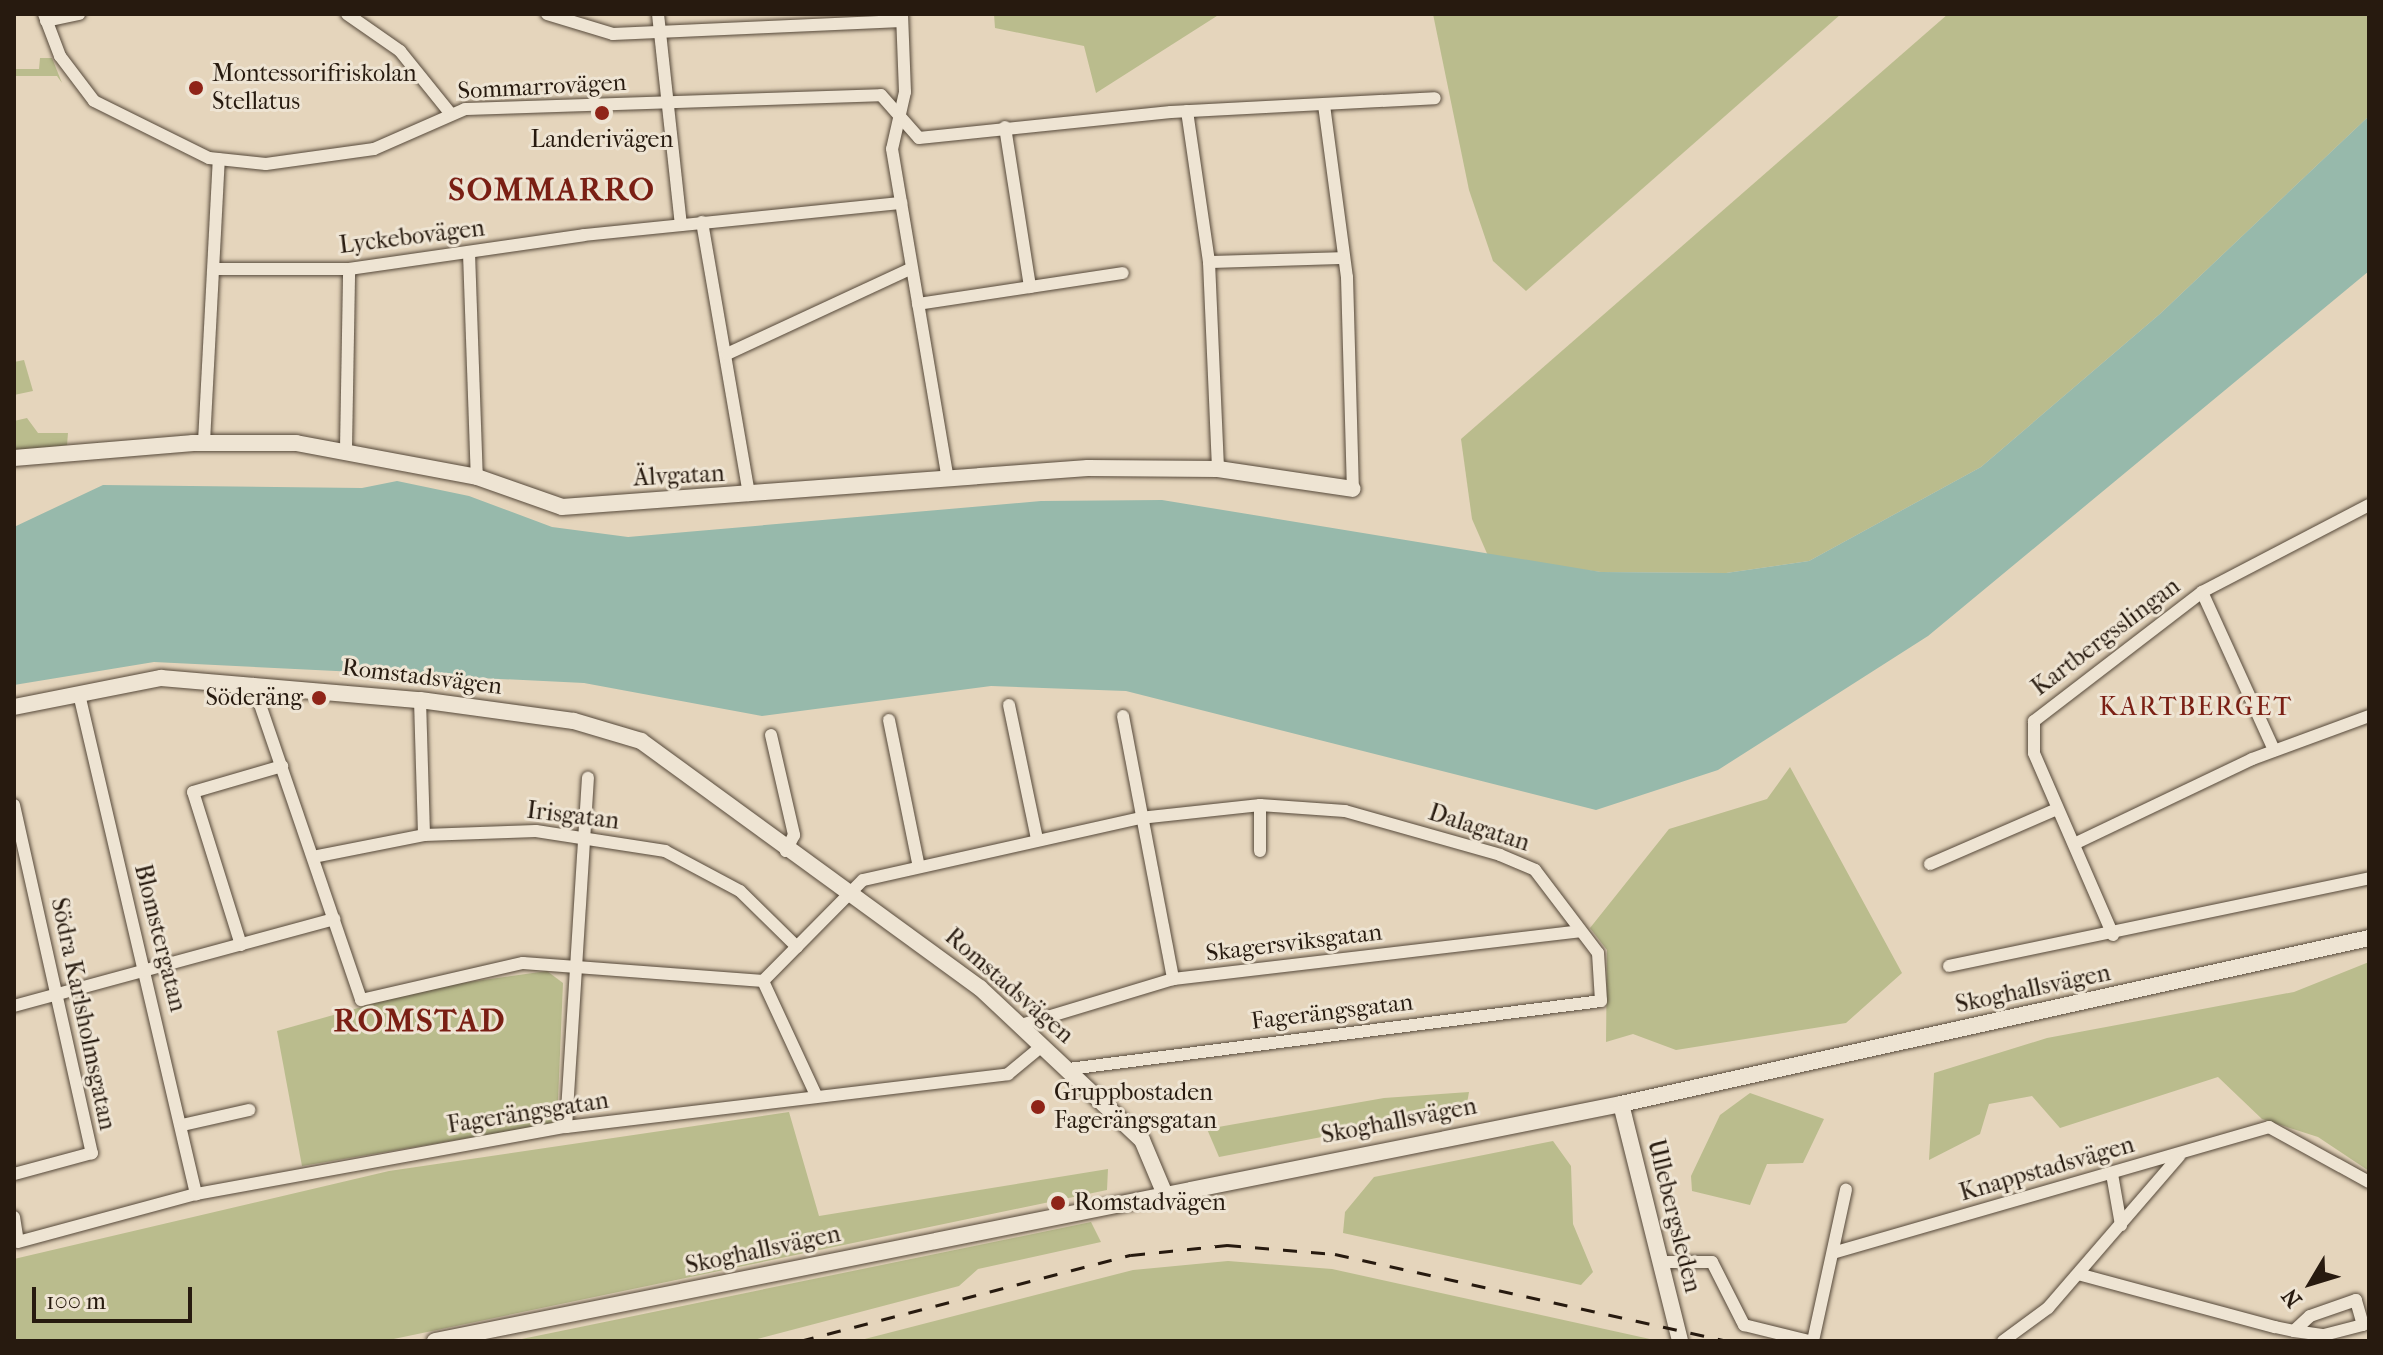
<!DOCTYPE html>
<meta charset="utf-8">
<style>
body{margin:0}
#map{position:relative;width:2383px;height:1355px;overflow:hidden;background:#e5d5bc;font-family:"IM FELL French Canon",serif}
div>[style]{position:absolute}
.green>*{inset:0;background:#babc8d}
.water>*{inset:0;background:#97b9ab}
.roads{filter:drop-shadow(0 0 2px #56493a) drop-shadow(0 0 2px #56493a)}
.street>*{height:12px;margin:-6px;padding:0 6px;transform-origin:6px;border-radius:6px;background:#eee4d3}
.secondary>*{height:16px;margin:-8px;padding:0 8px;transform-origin:8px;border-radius:8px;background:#eee4d3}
.rail>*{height:3px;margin-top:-1.5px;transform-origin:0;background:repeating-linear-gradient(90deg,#271a0f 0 14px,transparent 0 28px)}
.dots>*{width:22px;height:22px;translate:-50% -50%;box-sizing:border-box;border:4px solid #eee4d3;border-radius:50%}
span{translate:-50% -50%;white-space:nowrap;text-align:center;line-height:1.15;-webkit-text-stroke:6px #eee4d3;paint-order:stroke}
.poi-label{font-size:24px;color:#271a0f}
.left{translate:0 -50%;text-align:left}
.right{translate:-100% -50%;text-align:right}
.street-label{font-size:24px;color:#271a0f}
.neighbourhood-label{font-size:26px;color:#7a1f14;letter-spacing:2px}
.district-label{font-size:32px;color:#7a1f14;font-weight:700;letter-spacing:2px}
.frame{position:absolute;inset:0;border:16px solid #271a0f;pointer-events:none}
.north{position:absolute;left:2271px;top:1243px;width:80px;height:80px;-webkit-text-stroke:6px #eee4d3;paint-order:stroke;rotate:232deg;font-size:22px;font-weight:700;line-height:32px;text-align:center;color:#271a0f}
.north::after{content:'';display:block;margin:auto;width:28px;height:36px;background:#271a0f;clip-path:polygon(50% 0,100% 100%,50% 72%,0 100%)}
.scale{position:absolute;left:32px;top:1287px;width:160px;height:36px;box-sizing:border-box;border:4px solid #271a0f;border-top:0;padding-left:10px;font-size:24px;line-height:28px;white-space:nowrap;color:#271a0f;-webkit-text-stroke:6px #eee4d3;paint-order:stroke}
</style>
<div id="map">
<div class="green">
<div style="clip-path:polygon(994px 14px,1220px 14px,1096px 93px,1084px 46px,995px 28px)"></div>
<div style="clip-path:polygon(1433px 14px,1841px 14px,1526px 291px,1493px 261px,1469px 190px)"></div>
<div style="clip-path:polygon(1948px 14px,2369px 14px,2369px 116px,2161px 313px,1981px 467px,1809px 561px,1726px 573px,1601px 572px,1489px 558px,1472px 519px,1461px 439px)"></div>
<div style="clip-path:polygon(40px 58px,52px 58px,62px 83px,57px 76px,14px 76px,14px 69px,39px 69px)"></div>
<div style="clip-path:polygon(24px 360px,33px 391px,14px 395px,14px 362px)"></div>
<div style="clip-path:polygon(27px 418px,38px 433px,68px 433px,67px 445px,14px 452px,14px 421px)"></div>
<div style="clip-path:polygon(1790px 767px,1902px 973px,1846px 1023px,1676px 1050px,1633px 1034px,1606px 1042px,1607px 950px,1590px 928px,1669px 829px,1767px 799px)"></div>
<div style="clip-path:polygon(2369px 962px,2369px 1171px,2318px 1137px,2262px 1119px,2218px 1077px,2060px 1128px,2032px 1096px,1989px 1104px,1980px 1134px,1929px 1160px,1934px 1073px,2047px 1038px,2294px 992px)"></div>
<div style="clip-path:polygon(547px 971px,563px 983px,557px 1123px,302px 1166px,277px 1031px,432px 987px)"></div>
<div style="clip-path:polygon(1469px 1092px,1466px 1109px,1219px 1157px,1207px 1129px,1384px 1098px)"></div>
<div style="clip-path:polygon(1750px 1093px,1824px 1119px,1803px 1163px,1767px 1164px,1750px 1205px,1692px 1191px,1691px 1176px,1720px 1115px)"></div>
<div style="clip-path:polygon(789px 1112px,819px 1216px,1108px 1169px,1107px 1190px,384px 1341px,14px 1341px,14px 1259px,389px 1171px)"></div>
<div style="clip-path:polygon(1553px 1141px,1571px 1166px,1573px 1224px,1593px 1272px,1581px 1285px,1343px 1233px,1345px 1212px,1374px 1177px)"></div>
<div style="clip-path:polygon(1091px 1222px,1101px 1242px,978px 1269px,959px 1286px,750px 1341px,512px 1341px)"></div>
<div style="clip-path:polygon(1228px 1261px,1332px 1269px,1659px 1341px,857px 1341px,1133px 1270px)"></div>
</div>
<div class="water">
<div style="clip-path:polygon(2369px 116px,2369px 271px,1928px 636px,1718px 770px,1596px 810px,1126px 691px,991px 686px,762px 716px,584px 683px,154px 662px,14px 685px,14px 527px,103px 485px,362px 488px,397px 481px,469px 496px,552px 527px,628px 537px,1041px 501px,1162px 500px,1601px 572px,1726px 573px,1809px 561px,1981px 467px,2161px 313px)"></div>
</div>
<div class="roads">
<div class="street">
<div style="left:44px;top:14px;width:45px;rotate:69.1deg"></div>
<div style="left:60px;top:56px;width:56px;rotate:52.9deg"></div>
<div style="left:94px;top:101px;width:128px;rotate:26.4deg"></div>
<div style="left:209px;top:158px;width:57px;rotate:6deg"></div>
<div style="left:266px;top:164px;width:109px;rotate:-7.9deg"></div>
<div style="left:374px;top:149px;width:99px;rotate:-23.7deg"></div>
<div style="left:465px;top:109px;width:416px;rotate:-1.9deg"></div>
<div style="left:881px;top:95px;width:57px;rotate:48.5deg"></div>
<div style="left:919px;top:138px;width:253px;rotate:-5.9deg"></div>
<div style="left:1171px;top:112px;width:264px;rotate:-3deg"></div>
<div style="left:347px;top:14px;width:65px;rotate:34.9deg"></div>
<div style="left:400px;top:51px;width:80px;rotate:51.1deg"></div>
<div style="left:547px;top:14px;width:69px;rotate:16.9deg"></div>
<div style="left:613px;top:34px;width:289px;rotate:-2.6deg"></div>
<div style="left:658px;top:14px;width:212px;rotate:83.8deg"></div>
<div style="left:902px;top:14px;width:78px;rotate:87.8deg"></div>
<div style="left:905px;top:92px;width:58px;rotate:102.8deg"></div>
<div style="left:892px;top:149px;width:331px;rotate:80.4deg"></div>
<div style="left:46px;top:21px;width:34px;rotate:-12deg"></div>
<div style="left:1324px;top:105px;width:174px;rotate:82.4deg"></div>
<div style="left:1347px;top:277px;width:212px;rotate:88.4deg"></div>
<div style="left:1187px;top:111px;width:153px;rotate:81.7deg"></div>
<div style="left:1209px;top:262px;width:207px;rotate:87.5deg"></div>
<div style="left:1005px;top:127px;width:162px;rotate:81.1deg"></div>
<div style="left:702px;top:222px;width:277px;rotate:80.2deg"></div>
<div style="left:469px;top:253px;width:224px;rotate:88deg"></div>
<div style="left:1209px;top:262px;width:133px;rotate:-1.7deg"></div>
<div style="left:214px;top:269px;width:135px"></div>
<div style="left:349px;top:269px;width:237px;rotate:-8.2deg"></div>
<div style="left:584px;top:235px;width:319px;rotate:-5.8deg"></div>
<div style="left:918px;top:304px;width:207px;rotate:-8.6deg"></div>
<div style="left:727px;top:354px;width:202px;rotate:-24.9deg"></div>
<div style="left:204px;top:442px;width:283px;rotate:-87deg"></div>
<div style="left:346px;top:449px;width:180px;rotate:-89deg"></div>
<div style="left:2202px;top:592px;width:174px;rotate:65.5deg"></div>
<div style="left:253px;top:684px;width:334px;rotate:71.1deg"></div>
<div style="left:361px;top:1000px;width:166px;rotate:-12.9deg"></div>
<div style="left:523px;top:963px;width:241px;rotate:4.3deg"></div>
<div style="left:79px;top:694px;width:514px;rotate:76.83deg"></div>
<div style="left:420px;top:700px;width:135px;rotate:88.3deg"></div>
<div style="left:1009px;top:705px;width:137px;rotate:78.2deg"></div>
<div style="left:1123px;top:716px;width:268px;rotate:79.2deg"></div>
<div style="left:889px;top:720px;width:145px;rotate:78.5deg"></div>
<div style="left:771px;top:735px;width:103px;rotate:77deg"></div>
<div style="left:794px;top:835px;width:18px;rotate:117deg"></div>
<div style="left:14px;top:805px;width:357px;rotate:77.4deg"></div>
<div style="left:92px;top:1153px;width:81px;rotate:164.9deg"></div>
<div style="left:1260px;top:805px;width:46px;rotate:90deg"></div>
<div style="left:2074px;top:844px;width:197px;rotate:-25.5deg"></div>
<div style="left:2252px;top:759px;width:125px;rotate:-20.2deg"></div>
<div style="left:313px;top:857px;width:113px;rotate:-11.2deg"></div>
<div style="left:424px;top:835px;width:112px;rotate:-2deg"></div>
<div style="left:536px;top:831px;width:131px;rotate:8.8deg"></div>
<div style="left:665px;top:851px;width:85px;rotate:28.1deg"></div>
<div style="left:740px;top:891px;width:80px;rotate:44.5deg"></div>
<div style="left:1930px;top:864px;width:138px;rotate:-23.4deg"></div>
<div style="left:2113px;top:935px;width:198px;rotate:-113.5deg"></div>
<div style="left:2034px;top:753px;width:32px;rotate:-90deg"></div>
<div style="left:2034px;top:721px;width:212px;rotate:-37.5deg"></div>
<div style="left:2202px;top:592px;width:188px;rotate:-27.5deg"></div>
<div style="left:241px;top:945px;width:160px;rotate:-107.4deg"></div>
<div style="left:193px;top:792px;width:93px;rotate:-16.3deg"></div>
<div style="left:1949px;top:966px;width:429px;rotate:-11.8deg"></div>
<div style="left:14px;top:1006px;width:332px;rotate:-15.2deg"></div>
<div style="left:1021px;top:1025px;width:159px;rotate:-16.8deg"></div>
<div style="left:1173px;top:979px;width:410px;rotate:-6.7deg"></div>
<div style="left:815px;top:1093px;width:123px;rotate:-114.9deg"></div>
<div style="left:763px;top:981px;width:142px;rotate:-45.3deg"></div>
<div style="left:863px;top:880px;width:284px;rotate:-12.6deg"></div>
<div style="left:1140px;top:818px;width:121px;rotate:-6.2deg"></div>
<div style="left:1260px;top:805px;width:85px;rotate:4deg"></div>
<div style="left:1345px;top:811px;width:161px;rotate:15.8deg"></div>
<div style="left:1500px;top:855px;width:38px;rotate:23deg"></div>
<div style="left:1535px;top:870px;width:104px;rotate:52.8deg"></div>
<div style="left:1598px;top:953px;width:48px;rotate:86.4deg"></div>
<div style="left:1601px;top:1001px;width:536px;rotate:172.72deg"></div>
<div style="left:182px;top:1125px;width:69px;rotate:-12.6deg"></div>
<div style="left:566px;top:1127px;width:350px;rotate:-86.4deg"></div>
<div style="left:2112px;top:1174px;width:52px;rotate:80deg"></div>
<div style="left:14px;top:1217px;width:25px;rotate:81deg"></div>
<div style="left:18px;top:1242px;width:184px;rotate:-15.1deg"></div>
<div style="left:196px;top:1194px;width:376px;rotate:-10.3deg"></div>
<div style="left:566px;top:1127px;width:445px;rotate:-6.8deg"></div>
<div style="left:1008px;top:1074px;width:44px;rotate:-39.5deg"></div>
<div style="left:1836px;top:1252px;width:451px;rotate:-16.1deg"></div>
<div style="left:2269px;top:1127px;width:114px;rotate:28.8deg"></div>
<div style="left:1661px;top:1262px;width:51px"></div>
<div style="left:1712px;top:1262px;width:71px;rotate:63.1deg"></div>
<div style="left:1744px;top:1325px;width:67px;rotate:13.8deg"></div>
<div style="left:2078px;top:1274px;width:204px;rotate:15.1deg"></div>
<div style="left:2275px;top:1327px;width:19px;rotate:12deg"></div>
<div style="left:2294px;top:1331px;width:30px;rotate:8deg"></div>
<div style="left:2324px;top:1335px;width:40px;rotate:-14.4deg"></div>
<div style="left:2363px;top:1325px;width:26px;rotate:-106deg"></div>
<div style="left:2356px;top:1300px;width:49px;rotate:160.8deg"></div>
<div style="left:2310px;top:1316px;width:22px;rotate:137deg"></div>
<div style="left:1813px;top:1341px;width:155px;rotate:-77.7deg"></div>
<div style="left:2003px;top:1341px;width:56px;rotate:-36.3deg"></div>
<div style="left:2048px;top:1308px;width:201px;rotate:-49.2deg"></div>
</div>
<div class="secondary">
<div style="left:14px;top:458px;width:180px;rotate:-4.8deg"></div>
<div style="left:193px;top:443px;width:103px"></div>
<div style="left:296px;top:443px;width:184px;rotate:10.6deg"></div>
<div style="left:477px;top:477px;width:90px;rotate:19.4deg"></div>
<div style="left:562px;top:507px;width:527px;rotate:-4.24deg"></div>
<div style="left:1088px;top:468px;width:130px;rotate:0.4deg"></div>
<div style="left:1218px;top:469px;width:136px;rotate:8.4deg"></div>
<div style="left:14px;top:707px;width:150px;rotate:-11.2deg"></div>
<div style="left:161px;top:678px;width:260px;rotate:4.9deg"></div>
<div style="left:420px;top:700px;width:155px;rotate:7.8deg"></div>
<div style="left:574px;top:721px;width:70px;rotate:16.6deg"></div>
<div style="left:641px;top:741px;width:419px;rotate:36.1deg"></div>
<div style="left:980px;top:988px;width:222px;rotate:43.2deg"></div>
<div style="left:1142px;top:1140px;width:56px;rotate:67.1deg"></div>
<div style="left:1621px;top:1104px;width:244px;rotate:76deg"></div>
<div style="left:435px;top:1341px;width:1209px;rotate:-11.3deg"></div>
<div style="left:1621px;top:1104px;width:766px;rotate:-12.51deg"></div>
</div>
</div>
<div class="rail">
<div style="left:800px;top:1341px;width:342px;rotate:-14.6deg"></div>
<div style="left:1131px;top:1255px;width:97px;rotate:-5.9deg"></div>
<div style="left:1227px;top:1245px;width:108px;rotate:4.8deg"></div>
<div style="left:1335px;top:1254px;width:401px;rotate:12.5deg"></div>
</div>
<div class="dots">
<div style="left:196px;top:88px;background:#8f2418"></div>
<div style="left:602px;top:113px;background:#8f2418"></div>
<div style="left:319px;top:698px;background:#8f2418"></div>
<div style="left:1038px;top:1107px;background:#8f2418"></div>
<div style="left:1058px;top:1203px;background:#8f2418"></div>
</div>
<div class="poi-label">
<span class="left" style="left:212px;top:88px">Montessorifriskolan<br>Stellatus</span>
<span style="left:602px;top:140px">Landerivägen</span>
<span class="right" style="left:303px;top:698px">Söderäng</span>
<span class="left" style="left:1054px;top:1107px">Gruppbostaden<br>Fagerängsgatan</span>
<span class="left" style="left:1074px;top:1203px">Romstadvägen</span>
</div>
<div class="street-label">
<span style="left:542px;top:87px;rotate:-3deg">Sommarrovägen</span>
<span style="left:412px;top:237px;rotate:-7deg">Lyckebovägen</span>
<span style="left:679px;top:476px;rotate:-3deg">Älvgatan</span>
<span style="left:2106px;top:637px;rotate:-37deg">Kartbergsslingan</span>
<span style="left:422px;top:677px;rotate:7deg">Romstadsvägen</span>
<span style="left:573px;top:816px;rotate:7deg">Irisgatan</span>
<span style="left:1479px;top:828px;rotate:18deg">Dalagatan</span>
<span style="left:160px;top:938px;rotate:76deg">Blomstergatan</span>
<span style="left:1294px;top:943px;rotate:-7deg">Skagersviksgatan</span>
<span style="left:1009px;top:986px;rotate:41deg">Romstadsvägen</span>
<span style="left:2033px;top:989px;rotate:-12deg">Skoghallsvägen</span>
<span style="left:1332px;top:1012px;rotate:-7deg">Fagerängsgatan</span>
<span style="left:83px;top:1014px;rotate:78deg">Södra Karlsholmsgatan</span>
<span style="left:528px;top:1113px;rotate:-9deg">Fagerängsgatan</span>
<span style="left:1399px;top:1121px;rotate:-11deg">Skoghallsvägen</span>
<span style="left:2047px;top:1169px;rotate:-16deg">Knappstadsvägen</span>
<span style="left:1674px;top:1216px;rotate:76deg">Ullebergsleden</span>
<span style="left:763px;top:1250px;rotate:-12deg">Skoghallsvägen</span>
</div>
<div class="neighbourhood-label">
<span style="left:2196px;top:707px">KARTBERGET</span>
</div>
<div class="district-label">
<span style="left:552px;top:190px">SOMMARRO</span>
<span style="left:420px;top:1021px">ROMSTAD</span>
</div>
<div class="frame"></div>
<div class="north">N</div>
<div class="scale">100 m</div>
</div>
